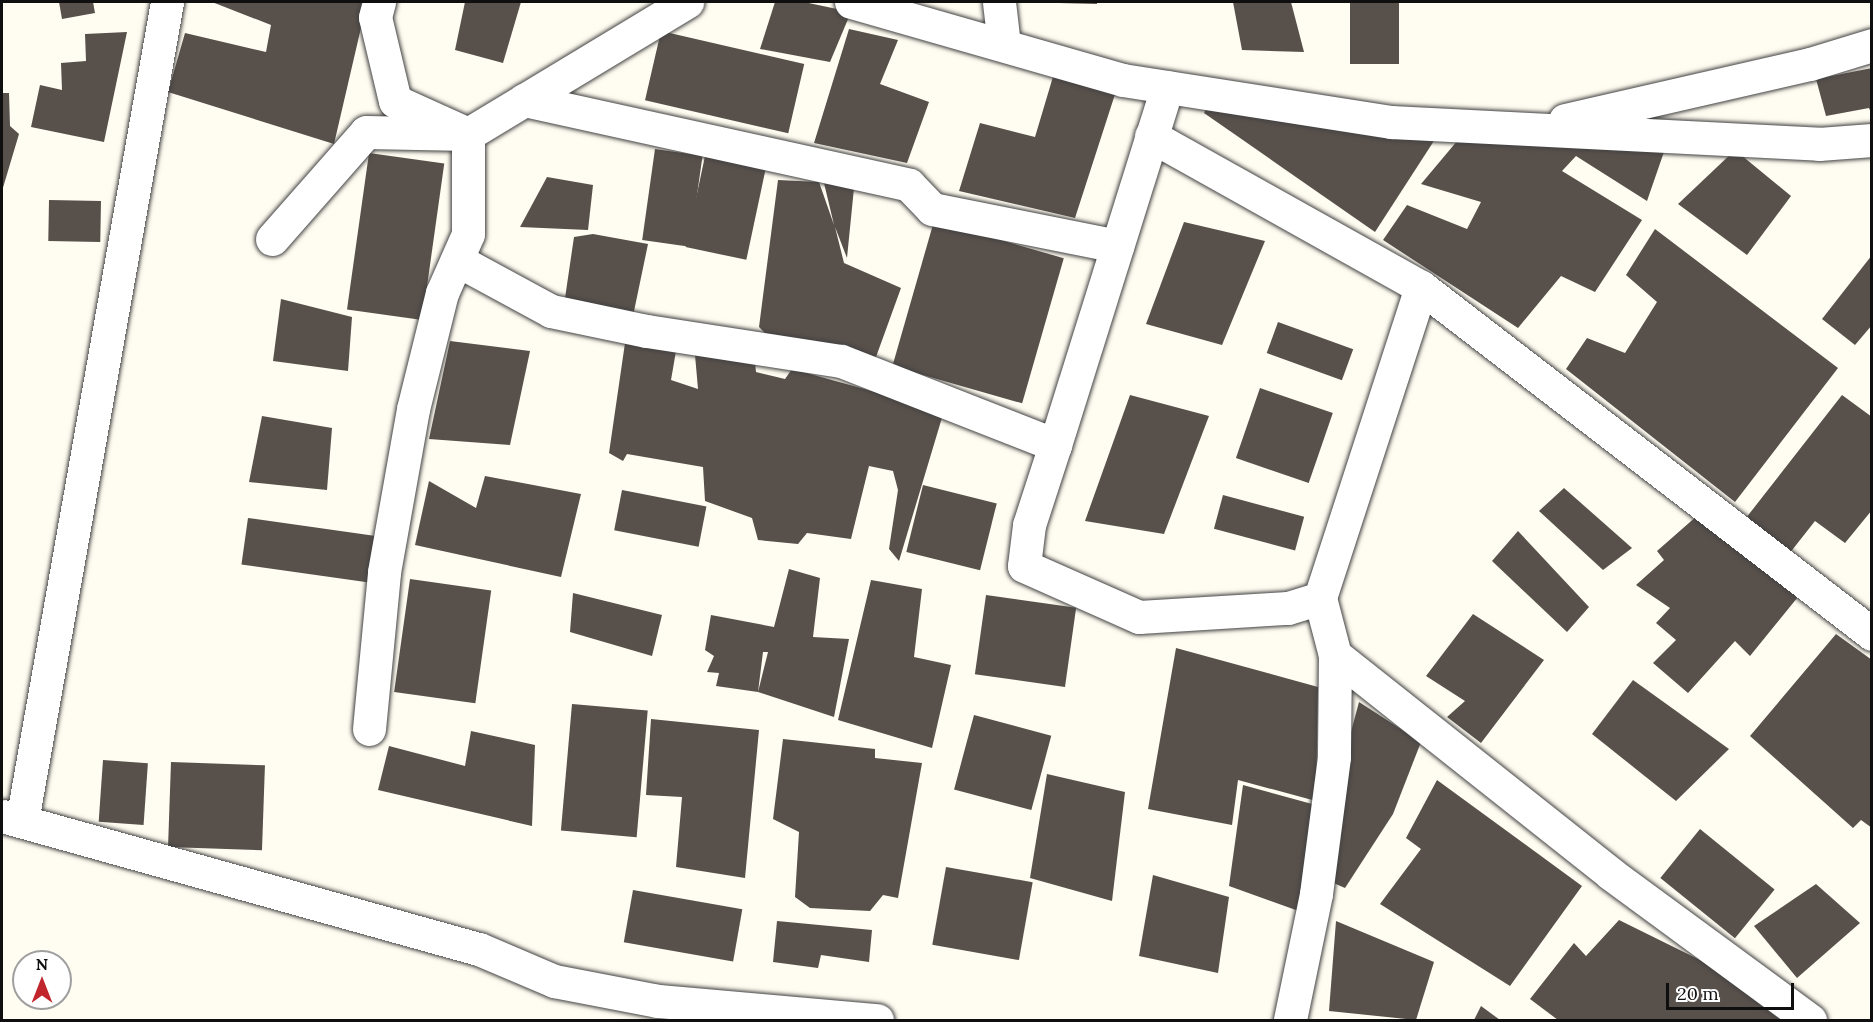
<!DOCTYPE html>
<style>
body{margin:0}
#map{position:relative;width:1873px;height:1022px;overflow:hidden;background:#fffcf1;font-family:Lora,serif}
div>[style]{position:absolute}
.building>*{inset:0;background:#58504b;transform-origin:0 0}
.roads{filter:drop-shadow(0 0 2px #424242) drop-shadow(0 0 2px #424242)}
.minor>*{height:33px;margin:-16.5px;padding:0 16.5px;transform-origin:16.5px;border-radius:16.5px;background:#fff}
span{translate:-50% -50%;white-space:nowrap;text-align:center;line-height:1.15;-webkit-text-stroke:6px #fff;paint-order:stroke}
.frame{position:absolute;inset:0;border:3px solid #0f0f0f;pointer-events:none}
.north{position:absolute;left:12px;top:950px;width:60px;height:60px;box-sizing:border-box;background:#fff;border:2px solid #9f9f9f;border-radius:50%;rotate:0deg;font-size:16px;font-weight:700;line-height:24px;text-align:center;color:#0f0f0f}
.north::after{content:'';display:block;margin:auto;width:21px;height:27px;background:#c0262b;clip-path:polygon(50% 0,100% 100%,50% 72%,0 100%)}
.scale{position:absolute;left:1666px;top:983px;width:128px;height:27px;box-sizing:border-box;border:3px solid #0f0f0f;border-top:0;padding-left:8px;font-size:18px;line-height:21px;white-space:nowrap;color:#0f0f0f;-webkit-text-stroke:4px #fff;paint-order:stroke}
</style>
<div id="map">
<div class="building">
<div style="clip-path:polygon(59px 2px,93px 2px,95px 13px,62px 19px)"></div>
<div style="clip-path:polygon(212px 2px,367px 2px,334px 144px,168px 92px,185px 33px,266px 52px,271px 25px)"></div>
<div style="clip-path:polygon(465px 2px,521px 2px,503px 63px,455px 50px)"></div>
<div style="clip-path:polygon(775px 2px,804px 2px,851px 12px,830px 62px,760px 49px)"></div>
<div style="clip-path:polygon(1059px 2px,1097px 2px,1097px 4px,1059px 3px)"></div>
<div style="clip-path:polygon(1233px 2px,1291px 2px,1304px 52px,1242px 50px)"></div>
<div style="left:1350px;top:2px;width:49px;height:62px"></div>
<div style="clip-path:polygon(849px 29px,898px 40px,880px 84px,929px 102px,907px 163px,814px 143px)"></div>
<div style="left:661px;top:31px;width:147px;height:71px;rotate:13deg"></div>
<div style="clip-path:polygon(127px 32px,104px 142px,31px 127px,40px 85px,62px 90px,61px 63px,86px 61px,85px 34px)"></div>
<div style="clip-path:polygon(1872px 68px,1872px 115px,1869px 108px,1826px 116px,1816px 79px)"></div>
<div style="clip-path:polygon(1055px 70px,1118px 85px,1075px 218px,959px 191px,980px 123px,1035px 137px)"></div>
<div style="clip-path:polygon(2px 93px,9px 93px,10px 126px,19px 134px,2px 191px)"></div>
<div style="clip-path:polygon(1211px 99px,1441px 130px,1375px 232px,1204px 113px)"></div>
<div style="clip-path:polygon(1463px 134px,1665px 149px,1647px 201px,1576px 156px,1562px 171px,1642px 220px,1595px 292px,1561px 276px,1518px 328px,1383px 240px,1407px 205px,1467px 229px,1481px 202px,1421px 184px)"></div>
<div style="left:655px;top:149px;width:48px;height:92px;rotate:8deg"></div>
<div style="clip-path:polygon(1735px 150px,1791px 196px,1747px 255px,1678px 204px)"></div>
<div style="left:369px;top:153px;width:76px;height:158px;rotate:8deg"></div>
<div style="left:705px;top:156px;width:62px;height:93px;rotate:12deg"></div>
<div style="clip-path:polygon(547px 177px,593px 185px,588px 230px,520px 227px)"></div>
<div style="clip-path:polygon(778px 180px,819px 182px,834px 225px,824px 183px,854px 188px,847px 258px,835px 227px,844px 263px,901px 288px,876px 357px,771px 339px,759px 327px)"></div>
<div style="left:49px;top:200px;width:52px;height:41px;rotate:1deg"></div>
<div style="left:934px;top:221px;width:135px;height:151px;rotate:16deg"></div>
<div style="clip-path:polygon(1184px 222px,1265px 241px,1222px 345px,1146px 324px)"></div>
<div style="clip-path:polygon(1655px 229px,1838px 368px,1735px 502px,1566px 369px,1587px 338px,1625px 353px,1657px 302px,1626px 275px)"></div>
<div style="clip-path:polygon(593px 234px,648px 244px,633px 316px,564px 305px,574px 237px)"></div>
<div style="clip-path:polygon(1872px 255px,1872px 325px,1855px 345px,1822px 319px)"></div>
<div style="clip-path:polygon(281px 299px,352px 317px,348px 371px,273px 361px)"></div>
<div style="left:1278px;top:322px;width:80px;height:33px;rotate:20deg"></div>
<div style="clip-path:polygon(450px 341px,530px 351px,510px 445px,429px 439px)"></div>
<div style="clip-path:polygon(625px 343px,676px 351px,671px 380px,698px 389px,695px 355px,755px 362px,756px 372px,785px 379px,792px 369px,944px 411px,899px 561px,889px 549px,898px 490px,893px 471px,869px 466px,851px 539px,807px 533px,798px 544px,758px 540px,752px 518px,705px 501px,703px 467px,627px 454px,623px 461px,609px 453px)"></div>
<div style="left:1260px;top:388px;width:77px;height:74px;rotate:19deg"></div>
<div style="clip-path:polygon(1130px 395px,1209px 416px,1164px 534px,1085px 521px)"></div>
<div style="clip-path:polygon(1842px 395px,1872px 417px,1872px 510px,1845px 543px,1815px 521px,1789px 554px,1746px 518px)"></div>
<div style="clip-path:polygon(262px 416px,332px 428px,327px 490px,249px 482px)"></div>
<div style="clip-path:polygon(485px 476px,581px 494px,561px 577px,415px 545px,429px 481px,476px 508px)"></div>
<div style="left:923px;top:485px;width:76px;height:69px;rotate:14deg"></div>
<div style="clip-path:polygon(1564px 488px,1632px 548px,1603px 570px,1539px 511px)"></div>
<div style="left:622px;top:490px;width:86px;height:41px;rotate:11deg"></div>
<div style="left:1223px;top:495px;width:84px;height:35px;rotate:15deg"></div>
<div style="clip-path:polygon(1698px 515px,1802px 592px,1750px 656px,1735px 641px,1688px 693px,1653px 663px,1676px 640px,1656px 623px,1670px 608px,1636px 585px,1664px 560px,1657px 551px)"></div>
<div style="left:248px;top:518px;width:136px;height:47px;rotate:8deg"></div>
<div style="clip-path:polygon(1518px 531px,1589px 607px,1567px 632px,1492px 561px)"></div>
<div style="clip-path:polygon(evenodd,789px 569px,820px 578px,813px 637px,849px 639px,834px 717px,758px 692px,716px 686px,719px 673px,707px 672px,714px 656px,705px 650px,711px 615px,774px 627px,789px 569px,763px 652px,768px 652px,758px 692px,763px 652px)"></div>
<div style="left:410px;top:579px;width:82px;height:114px;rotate:8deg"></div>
<div style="clip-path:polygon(871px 580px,922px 589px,914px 657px,951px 665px,932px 748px,838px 720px)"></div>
<div style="clip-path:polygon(573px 593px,662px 615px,652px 656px,570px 632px)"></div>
<div style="left:986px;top:595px;width:91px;height:80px;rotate:8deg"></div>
<div style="clip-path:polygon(1473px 614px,1544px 660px,1481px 743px,1447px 717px,1465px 701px,1426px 676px)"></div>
<div style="clip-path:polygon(1836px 634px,1872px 660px,1872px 828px,1861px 820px,1853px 828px,1750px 736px)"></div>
<div style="clip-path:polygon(1176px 648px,1318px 687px,1316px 801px,1238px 780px,1232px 825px,1148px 809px)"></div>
<div style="clip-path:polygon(1633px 680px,1729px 749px,1676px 801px,1592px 734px)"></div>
<div style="clip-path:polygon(1359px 702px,1421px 742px,1393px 814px,1345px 888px,1322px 878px,1336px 788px)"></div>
<div style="left:572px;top:704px;width:76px;height:127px;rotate:5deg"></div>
<div style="left:974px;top:715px;width:80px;height:77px;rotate:15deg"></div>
<div style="clip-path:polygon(651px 719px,759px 730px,745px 878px,676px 867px,682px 797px,646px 795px)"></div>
<div style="clip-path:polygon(471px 731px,535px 745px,532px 826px,378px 790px,389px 746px,465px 766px)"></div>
<div style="clip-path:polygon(783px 739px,875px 749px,875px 758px,922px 763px,898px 898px,883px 895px,870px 911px,810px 908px,795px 897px,799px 832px,773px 819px)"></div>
<div style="left:103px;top:760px;width:45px;height:62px;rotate:4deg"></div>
<div style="left:171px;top:762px;width:94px;height:85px;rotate:2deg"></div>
<div style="clip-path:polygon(1047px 774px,1125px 792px,1112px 901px,1030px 878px)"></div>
<div style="clip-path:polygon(1437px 780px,1582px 886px,1510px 986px,1380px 904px,1421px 849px,1406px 838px)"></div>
<div style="clip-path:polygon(1243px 785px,1323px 807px,1307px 914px,1229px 886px)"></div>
<div style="left:1700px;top:829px;width:96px;height:63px;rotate:39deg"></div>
<div style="left:946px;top:867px;width:88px;height:79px;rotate:10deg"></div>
<div style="clip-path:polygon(1153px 875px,1229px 897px,1218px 973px,1139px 956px)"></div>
<div style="clip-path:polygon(1816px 884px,1860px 923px,1797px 978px,1754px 926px)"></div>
<div style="left:633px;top:890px;width:111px;height:53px;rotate:10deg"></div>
<div style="clip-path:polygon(1619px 920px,1702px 961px,1781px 1020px,1558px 1020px,1530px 999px,1574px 943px,1586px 956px)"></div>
<div style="clip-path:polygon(777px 921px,872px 930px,869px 962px,821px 955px,818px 968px,773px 962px)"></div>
<div style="clip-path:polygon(1336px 921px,1434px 962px,1416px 1020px,1329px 1011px)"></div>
<div style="clip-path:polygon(1481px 1006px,1500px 1020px,1474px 1020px)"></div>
</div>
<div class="roads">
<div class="minor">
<div style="left:851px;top:2px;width:283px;rotate:16deg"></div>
<div style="left:1123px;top:80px;width:271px;rotate:8.9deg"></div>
<div style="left:1391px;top:122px;width:429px;rotate:2.9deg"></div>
<div style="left:1819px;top:144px;width:53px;rotate:-4.3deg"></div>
<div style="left:999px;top:2px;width:43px;rotate:83.4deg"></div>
<div style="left:524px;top:100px;width:394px;rotate:12.4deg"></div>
<div style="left:909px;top:185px;width:33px;rotate:46deg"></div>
<div style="left:932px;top:209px;width:189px;rotate:11.3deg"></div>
<div style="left:1565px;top:120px;width:251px;rotate:-12.9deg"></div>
<div style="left:1810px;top:64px;width:65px;rotate:-17deg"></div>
<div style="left:1151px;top:136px;width:309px;rotate:29.2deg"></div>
<div style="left:1421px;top:287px;width:327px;rotate:108deg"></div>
<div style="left:1320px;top:598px;width:59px;rotate:75.3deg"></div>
<div style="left:1335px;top:655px;width:102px;rotate:90.6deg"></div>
<div style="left:1334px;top:757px;width:138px;rotate:97.5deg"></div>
<div style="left:1316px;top:894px;width:129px;rotate:101.7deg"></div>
<div style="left:272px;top:239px;width:142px;rotate:-48.7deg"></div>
<div style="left:366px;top:132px;width:102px;rotate:1.1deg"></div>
<div style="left:468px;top:134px;width:256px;rotate:-31.1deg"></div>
<div style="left:457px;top:260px;width:107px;rotate:28.5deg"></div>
<div style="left:551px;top:311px;width:98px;rotate:11.8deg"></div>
<div style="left:647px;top:331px;width:196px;rotate:8.8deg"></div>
<div style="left:841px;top:361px;width:230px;rotate:21.4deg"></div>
<div style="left:1055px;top:445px;width:375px;rotate:-72.6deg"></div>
<div style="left:1421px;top:287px;width:569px;rotate:37.57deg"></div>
<div style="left:1055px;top:445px;width:84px;rotate:108deg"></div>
<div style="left:1029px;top:525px;width:41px;rotate:97deg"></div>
<div style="left:1024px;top:566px;width:126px;rotate:23.9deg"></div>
<div style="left:1139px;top:617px;width:149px;rotate:-3.5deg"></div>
<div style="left:1288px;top:608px;width:34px;rotate:-17deg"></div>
<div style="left:1335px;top:655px;width:352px;rotate:38.4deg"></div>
<div style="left:1611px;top:874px;width:247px;rotate:36.3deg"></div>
<div style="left:369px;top:729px;width:158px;rotate:-84.5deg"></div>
<div style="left:384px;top:572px;width:166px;rotate:-79.9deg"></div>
<div style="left:413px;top:409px;width:120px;rotate:-76deg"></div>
<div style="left:442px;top:293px;width:64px;rotate:-66.2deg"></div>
<div style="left:468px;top:234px;width:100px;rotate:-90deg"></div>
<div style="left:468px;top:134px;width:80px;rotate:-155.7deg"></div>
<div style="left:395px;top:101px;width:86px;rotate:-103.4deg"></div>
<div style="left:375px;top:17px;width:16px;rotate:-75deg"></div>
<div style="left:2px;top:816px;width:495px;rotate:15.6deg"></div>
<div style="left:479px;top:949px;width:82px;rotate:23.1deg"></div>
<div style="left:554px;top:981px;width:106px;rotate:10.9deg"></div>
<div style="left:658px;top:1001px;width:220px;rotate:5deg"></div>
<div style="left:22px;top:821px;width:832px;rotate:-79.96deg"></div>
</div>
</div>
<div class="frame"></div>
<div class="north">N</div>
<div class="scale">20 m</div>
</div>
